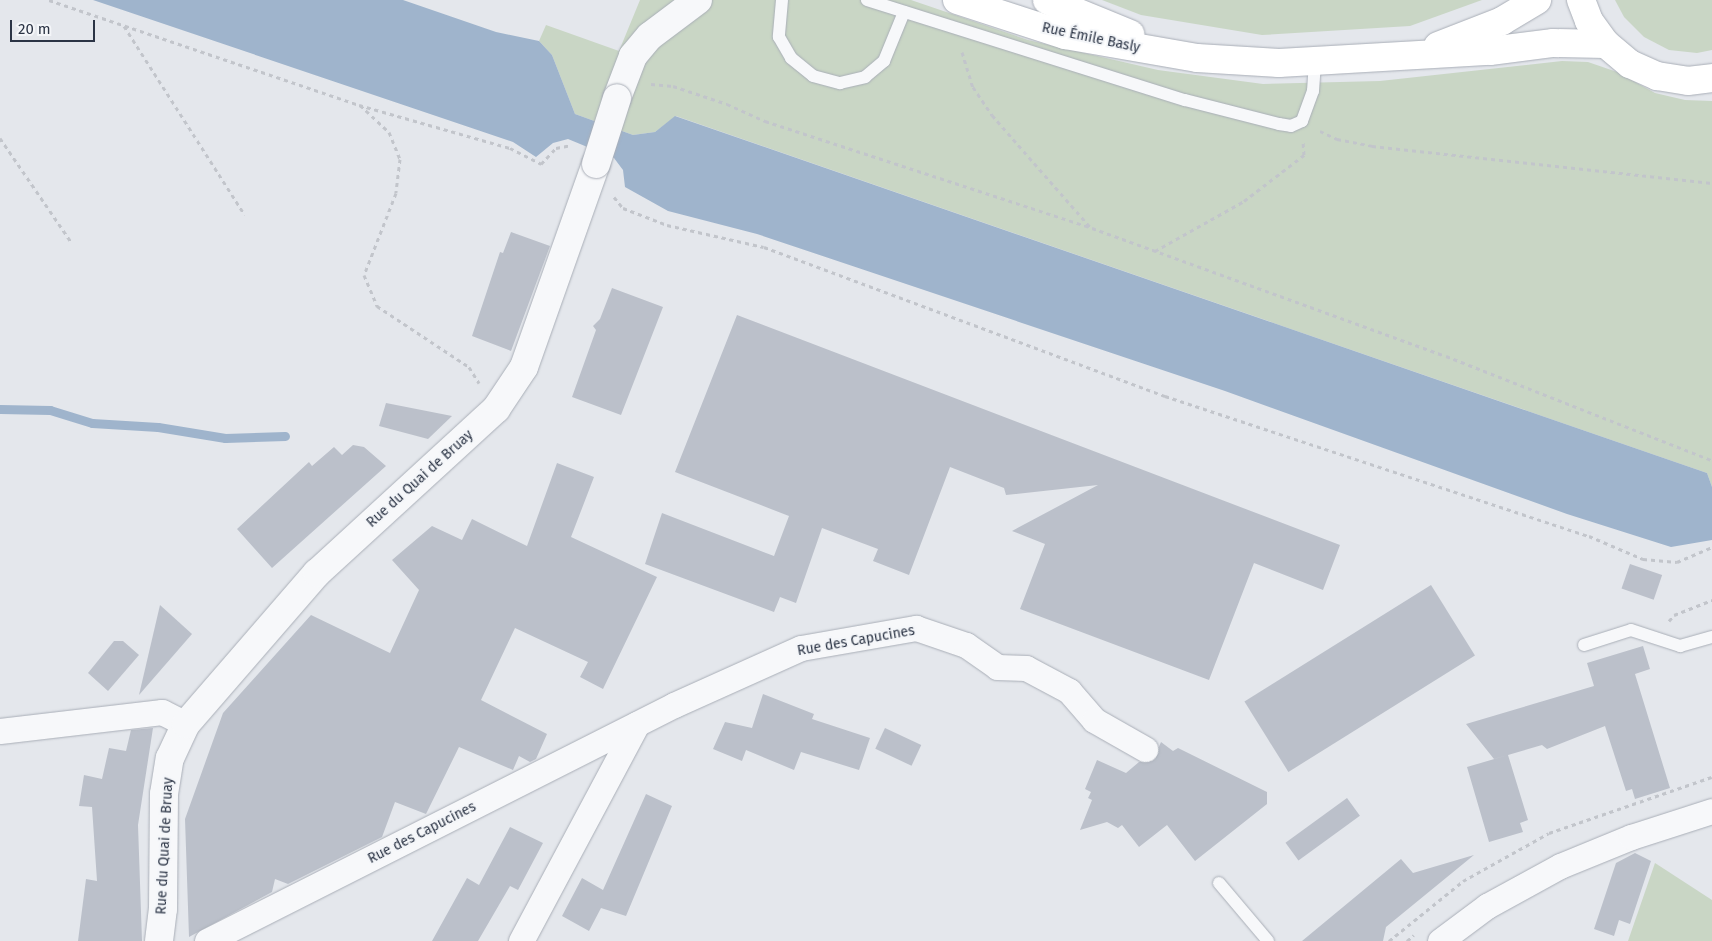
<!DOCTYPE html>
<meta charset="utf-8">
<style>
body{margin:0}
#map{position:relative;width:1712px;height:941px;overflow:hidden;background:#e4e7ec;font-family:"Fira Sans",sans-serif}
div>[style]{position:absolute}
.green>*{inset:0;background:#c9d6c5}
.water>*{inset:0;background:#9fb4cc}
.stream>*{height:9px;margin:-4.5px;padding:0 4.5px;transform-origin:4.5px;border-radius:4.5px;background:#9fb4cc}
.building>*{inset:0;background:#bbc0ca;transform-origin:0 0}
.path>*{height:3px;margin-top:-1.5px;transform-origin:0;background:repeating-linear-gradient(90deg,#c2c5cb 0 4px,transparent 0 8px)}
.roads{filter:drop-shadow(0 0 1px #a9aeb7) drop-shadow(0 0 1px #a9aeb7)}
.service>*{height:12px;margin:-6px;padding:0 6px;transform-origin:6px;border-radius:6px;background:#f7f8fa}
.minor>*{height:25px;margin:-12.5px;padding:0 12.5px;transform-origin:12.5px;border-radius:12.5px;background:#f7f8fa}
.tertiary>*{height:28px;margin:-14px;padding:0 14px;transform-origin:14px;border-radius:14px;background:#f7f8fa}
.secondary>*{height:28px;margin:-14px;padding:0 14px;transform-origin:14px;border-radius:14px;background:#fff}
.primary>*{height:28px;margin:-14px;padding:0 14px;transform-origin:14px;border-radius:14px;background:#fff}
.bridges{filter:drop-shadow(0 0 1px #a9aeb7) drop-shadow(0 0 1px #a9aeb7)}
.tertiary-bridge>*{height:28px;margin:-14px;padding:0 14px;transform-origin:14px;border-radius:14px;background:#f7f8fa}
span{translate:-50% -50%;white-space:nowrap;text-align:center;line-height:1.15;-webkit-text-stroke:4px #f4f6f9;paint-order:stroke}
.street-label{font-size:14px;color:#2b3445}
.scale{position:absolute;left:10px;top:20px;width:85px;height:22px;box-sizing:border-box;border:2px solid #2b3445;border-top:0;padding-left:6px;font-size:15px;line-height:18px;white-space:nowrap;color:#2b3445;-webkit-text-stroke:4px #f4f6f9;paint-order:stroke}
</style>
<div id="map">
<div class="green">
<div style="clip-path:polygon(640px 0,911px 0,1028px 40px,1158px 70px,1263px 84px,1380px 81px,1562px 61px,1588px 62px,1617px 72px,1655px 93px,1685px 100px,1712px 101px,1712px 487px,1707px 473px,676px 116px,655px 132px,633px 135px,575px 114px,552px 55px,539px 41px,546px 25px,619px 51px)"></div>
<div style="clip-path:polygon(1102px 0,1482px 0,1410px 26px,1262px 35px,1141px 15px)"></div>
<div style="clip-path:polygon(1615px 0,1712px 0,1712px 50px,1697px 53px,1669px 50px,1644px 37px,1624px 17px)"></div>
<div style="clip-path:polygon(1655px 863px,1712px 900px,1712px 941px,1628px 941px)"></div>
</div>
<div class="water">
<div style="clip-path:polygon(93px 0,403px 0,496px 32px,539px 41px,552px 55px,575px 114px,633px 135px,655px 132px,675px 116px,1707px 473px,1712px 487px,1712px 540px,1671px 547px,1567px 514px,1225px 391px,757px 234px,668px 211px,625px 187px,623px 170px,614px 158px,568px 139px,553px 143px,536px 157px,513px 142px)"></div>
</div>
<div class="stream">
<div style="left:0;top:409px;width:50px;rotate:1.1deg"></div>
<div style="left:50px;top:410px;width:44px;rotate:17.2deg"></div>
<div style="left:92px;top:423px;width:66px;rotate:3.5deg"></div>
<div style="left:158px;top:427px;width:68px;rotate:9.3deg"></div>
<div style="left:225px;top:438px;width:60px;rotate:-1.9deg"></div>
</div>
<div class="building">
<div style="clip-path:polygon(511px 232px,550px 246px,511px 351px,472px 336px,500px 252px,503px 253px)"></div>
<div style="clip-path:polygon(612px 288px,663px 307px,621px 415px,572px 397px,596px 330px,593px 326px,600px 319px)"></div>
<div style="clip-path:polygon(737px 315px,1340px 545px,1323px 590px,1254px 563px,1209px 680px,1020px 609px,1045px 544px,1012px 531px,1098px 485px,1006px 495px,1004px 488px,950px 467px,909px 575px,873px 561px,878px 549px,822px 528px,796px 603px,780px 597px,774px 612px,645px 564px,662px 513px,774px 556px,789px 516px,675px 472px)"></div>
<div style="clip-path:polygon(386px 403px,452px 416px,428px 439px,379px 426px)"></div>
<div style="clip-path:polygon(353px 445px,364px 447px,386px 466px,272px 568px,237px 529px,309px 462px,312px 466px,334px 447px,342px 455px)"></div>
<div style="clip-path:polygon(557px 463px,594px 477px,571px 537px,657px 577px,603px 689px,580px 677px,588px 662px,515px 628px,481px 700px,547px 734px,536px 759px,530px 762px,519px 756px,513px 770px,459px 747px,426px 814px,395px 802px,382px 837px,288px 884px,275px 879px,272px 892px,189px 937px,185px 819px,223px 713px,311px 615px,390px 653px,419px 590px,392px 560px,432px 526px,462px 540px,472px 519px,527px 546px)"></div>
<div style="left:1630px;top:564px;width:34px;height:26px;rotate:19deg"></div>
<div style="left:1431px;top:585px;width:83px;height:220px;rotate:58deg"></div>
<div style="clip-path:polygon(160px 605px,192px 634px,139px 695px)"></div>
<div style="clip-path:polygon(114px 641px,123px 641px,139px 655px,108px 691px,88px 673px)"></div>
<div style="clip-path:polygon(1643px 646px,1650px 669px,1635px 674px,1670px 788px,1635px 799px,1632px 789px,1626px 791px,1605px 726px,1547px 749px,1542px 745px,1508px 755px,1528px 820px,1520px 823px,1523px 832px,1489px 842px,1467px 767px,1508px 755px,1494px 759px,1466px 724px,1594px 686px,1587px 663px)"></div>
<div style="clip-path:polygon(763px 694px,814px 714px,812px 719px,870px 738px,859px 770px,801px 752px,794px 770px,746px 750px,742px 761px,713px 749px,725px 722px,752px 728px)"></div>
<div style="clip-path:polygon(153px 728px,138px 825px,142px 941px,78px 941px,86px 879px,97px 881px,92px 807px,79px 806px,84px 775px,102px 779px,109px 748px,126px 751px,131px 730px)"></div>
<div style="left:885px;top:728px;width:40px;height:23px;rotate:25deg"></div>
<div style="clip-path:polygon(1161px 742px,1173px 751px,1178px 748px,1267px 792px,1267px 804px,1195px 861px,1167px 825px,1139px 847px,1122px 825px,1118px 828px,1107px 822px,1080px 830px,1092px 800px,1088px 798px,1091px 792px,1085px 789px,1097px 760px,1126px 773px,1139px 762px,1153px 761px)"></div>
<div style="clip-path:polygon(646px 794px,672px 806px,626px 916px,601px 908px,589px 931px,562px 916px,582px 878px,603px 890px)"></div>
<div style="left:1347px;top:798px;width:22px;height:76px;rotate:54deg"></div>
<div style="clip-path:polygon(510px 827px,543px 843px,518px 890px,510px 886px,478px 941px,432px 941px,467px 878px,479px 885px)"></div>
<div style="clip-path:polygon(1635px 853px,1651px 861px,1630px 924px,1619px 920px,1614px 936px,1594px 929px,1616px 863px)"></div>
<div style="clip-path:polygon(1474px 855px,1386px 927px,1383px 941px,1302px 941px,1401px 859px,1413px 873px)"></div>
</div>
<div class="path">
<div style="left:49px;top:0;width:327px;rotate:18.7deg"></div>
<div style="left:359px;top:105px;width:157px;rotate:15.9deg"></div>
<div style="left:510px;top:148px;width:35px;rotate:27deg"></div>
<div style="left:541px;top:164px;width:22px;rotate:-47deg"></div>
<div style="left:556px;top:148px;width:16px;rotate:-11deg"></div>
<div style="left:124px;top:26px;width:224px;rotate:57.4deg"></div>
<div style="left:962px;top:52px;width:37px;rotate:73deg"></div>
<div style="left:973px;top:87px;width:34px;rotate:56deg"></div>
<div style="left:992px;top:115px;width:150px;rotate:48.8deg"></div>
<div style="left:651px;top:84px;width:22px;rotate:5deg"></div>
<div style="left:673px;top:86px;width:57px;rotate:18.4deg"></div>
<div style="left:727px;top:104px;width:42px;rotate:24.1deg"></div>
<div style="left:765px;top:121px;width:344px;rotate:18.1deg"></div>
<div style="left:1092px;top:228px;width:376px;rotate:19.9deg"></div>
<div style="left:1446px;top:356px;width:286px;rotate:21.4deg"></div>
<div style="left:360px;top:105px;width:40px;rotate:43deg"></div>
<div style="left:389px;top:132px;width:29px;rotate:68deg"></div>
<div style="left:400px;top:159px;width:34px;rotate:97deg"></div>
<div style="left:396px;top:193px;width:88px;rotate:111.3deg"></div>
<div style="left:364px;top:275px;width:34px;rotate:67deg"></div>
<div style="left:377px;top:306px;width:110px;rotate:33.5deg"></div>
<div style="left:469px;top:367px;width:19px;rotate:58deg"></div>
<div style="left:1320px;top:131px;width:19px;rotate:25deg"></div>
<div style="left:1337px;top:139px;width:36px;rotate:11deg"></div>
<div style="left:1372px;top:146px;width:342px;rotate:6.2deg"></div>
<div style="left:0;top:138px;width:127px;rotate:55.6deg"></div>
<div style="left:614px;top:197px;width:14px;rotate:51deg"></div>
<div style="left:623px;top:208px;width:47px;rotate:21.1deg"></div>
<div style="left:667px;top:225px;width:99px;rotate:12.8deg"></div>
<div style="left:764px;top:247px;width:428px;rotate:20.4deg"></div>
<div style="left:1165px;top:396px;width:447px;rotate:18.3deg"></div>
<div style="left:1589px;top:536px;width:59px;rotate:23.1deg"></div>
<div style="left:1643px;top:559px;width:34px;rotate:5deg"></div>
<div style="left:1677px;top:562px;width:38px;rotate:-23deg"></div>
<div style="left:1155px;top:251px;width:102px;rotate:-29.3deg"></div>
<div style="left:1244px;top:201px;width:76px;rotate:-37.5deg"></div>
<div style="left:1304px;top:155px;width:13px;rotate:-94deg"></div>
<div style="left:1669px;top:621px;width:8px;rotate:-50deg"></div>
<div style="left:1674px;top:615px;width:41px;rotate:-21.5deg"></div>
<div style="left:1389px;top:941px;width:95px;rotate:-39deg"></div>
<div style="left:1463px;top:881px;width:98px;rotate:-29.2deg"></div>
<div style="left:1549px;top:833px;width:172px;rotate:-19deg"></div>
<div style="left:1407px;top:941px;width:9px;rotate:-41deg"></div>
</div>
<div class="roads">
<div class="service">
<div style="left:782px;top:0;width:37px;rotate:95deg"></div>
<div style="left:779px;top:37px;width:24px;rotate:60deg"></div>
<div style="left:791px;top:58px;width:28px;rotate:39deg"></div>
<div style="left:813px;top:76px;width:28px;rotate:15deg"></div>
<div style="left:840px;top:83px;width:26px;rotate:-13deg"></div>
<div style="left:865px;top:77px;width:25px;rotate:-40deg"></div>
<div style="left:884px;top:61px;width:53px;rotate:-67.8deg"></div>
<div style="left:867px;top:0;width:333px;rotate:17.5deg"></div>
<div style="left:1185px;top:100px;width:97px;rotate:14.3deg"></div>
<div style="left:1279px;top:124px;width:12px;rotate:9deg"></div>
<div style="left:1291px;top:126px;width:12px;rotate:-24deg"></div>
<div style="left:1302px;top:121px;width:32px;rotate:-70deg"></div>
<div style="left:1313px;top:91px;width:29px;rotate:-86deg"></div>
<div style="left:1584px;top:645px;width:49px;rotate:-17.7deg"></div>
<div style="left:1631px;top:630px;width:52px;rotate:18.1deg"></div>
<div style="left:1680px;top:646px;width:33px;rotate:-16deg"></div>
<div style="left:1219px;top:883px;width:76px;rotate:49.8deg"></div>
</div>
<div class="minor">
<div style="left:0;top:731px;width:163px;rotate:-6.7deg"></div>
<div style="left:162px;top:712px;width:27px;rotate:27deg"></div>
<div style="left:207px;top:941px;width:523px;rotate:-26.81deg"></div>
<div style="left:674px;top:705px;width:139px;rotate:-24.2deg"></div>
<div style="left:801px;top:648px;width:117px;rotate:-9.9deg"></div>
<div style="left:916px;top:628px;width:53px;rotate:18.8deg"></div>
<div style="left:966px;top:645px;width:38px;rotate:35deg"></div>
<div style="left:997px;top:667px;width:29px;rotate:2deg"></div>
<div style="left:1026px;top:668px;width:49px;rotate:28.1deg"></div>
<div style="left:1069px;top:691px;width:38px;rotate:49deg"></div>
<div style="left:1094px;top:720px;width:59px;rotate:29.6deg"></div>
<div style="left:521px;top:941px;width:246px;rotate:-61.9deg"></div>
<div style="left:1440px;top:941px;width:59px;rotate:-36.7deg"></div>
<div style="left:1487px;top:906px;width:83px;rotate:-28.7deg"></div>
<div style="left:1560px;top:866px;width:77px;rotate:-22.2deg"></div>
<div style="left:1631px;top:837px;width:85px;rotate:-17.8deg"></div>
</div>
<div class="tertiary">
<div style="left:617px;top:98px;width:45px;rotate:-69.1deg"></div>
<div style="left:633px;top:56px;width:26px;rotate:-50deg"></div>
<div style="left:650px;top:36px;width:60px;rotate:-36.9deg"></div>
<div style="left:159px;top:941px;width:32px;rotate:-83deg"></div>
<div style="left:163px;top:909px;width:115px;rotate:-89.5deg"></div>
<div style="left:164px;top:794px;width:36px;rotate:-81deg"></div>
<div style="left:170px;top:758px;width:38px;rotate:-65deg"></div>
<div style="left:186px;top:724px;width:200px;rotate:-49.1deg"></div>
<div style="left:317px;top:573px;width:243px;rotate:-42.5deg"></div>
<div style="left:496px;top:409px;width:50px;rotate:-56.3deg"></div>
<div style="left:524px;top:367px;width:215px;rotate:-70.5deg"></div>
</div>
<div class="secondary">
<div style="left:957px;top:0;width:114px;rotate:18deg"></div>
<div style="left:1065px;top:35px;width:134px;rotate:9.9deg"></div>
<div style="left:1197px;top:58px;width:82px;rotate:3.5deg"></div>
<div style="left:1279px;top:63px;width:211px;rotate:-3.3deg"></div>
<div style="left:1490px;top:51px;width:64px;rotate:-7.2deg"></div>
<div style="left:1553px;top:43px;width:53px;rotate:1.1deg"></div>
<div style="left:1047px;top:0;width:90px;rotate:22.3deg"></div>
<div style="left:1438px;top:46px;width:69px;rotate:-21.3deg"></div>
<div style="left:1502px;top:21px;width:41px;rotate:-31deg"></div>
</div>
<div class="primary">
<div style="left:1581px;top:0;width:22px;rotate:69deg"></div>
<div style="left:1589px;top:21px;width:29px;rotate:54deg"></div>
<div style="left:1606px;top:44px;width:31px;rotate:40deg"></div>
<div style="left:1630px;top:64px;width:30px;rotate:24deg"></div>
<div style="left:1657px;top:76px;width:31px;rotate:9deg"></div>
<div style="left:1688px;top:81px;width:24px;rotate:-7deg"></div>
</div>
</div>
<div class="bridges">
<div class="tertiary-bridge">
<div style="left:596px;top:164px;width:69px;rotate:-72.3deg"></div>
</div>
</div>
<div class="street-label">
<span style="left:1091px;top:38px;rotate:12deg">Rue Émile Basly</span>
<span style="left:420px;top:479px;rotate:-42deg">Rue du Quai de Bruay</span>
<span style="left:856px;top:641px;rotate:-10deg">Rue des Capucines</span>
<span style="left:422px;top:833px;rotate:-27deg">Rue des Capucines</span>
<span style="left:165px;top:846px;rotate:-87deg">Rue du Quai de Bruay</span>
</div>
<div class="scale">20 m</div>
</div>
